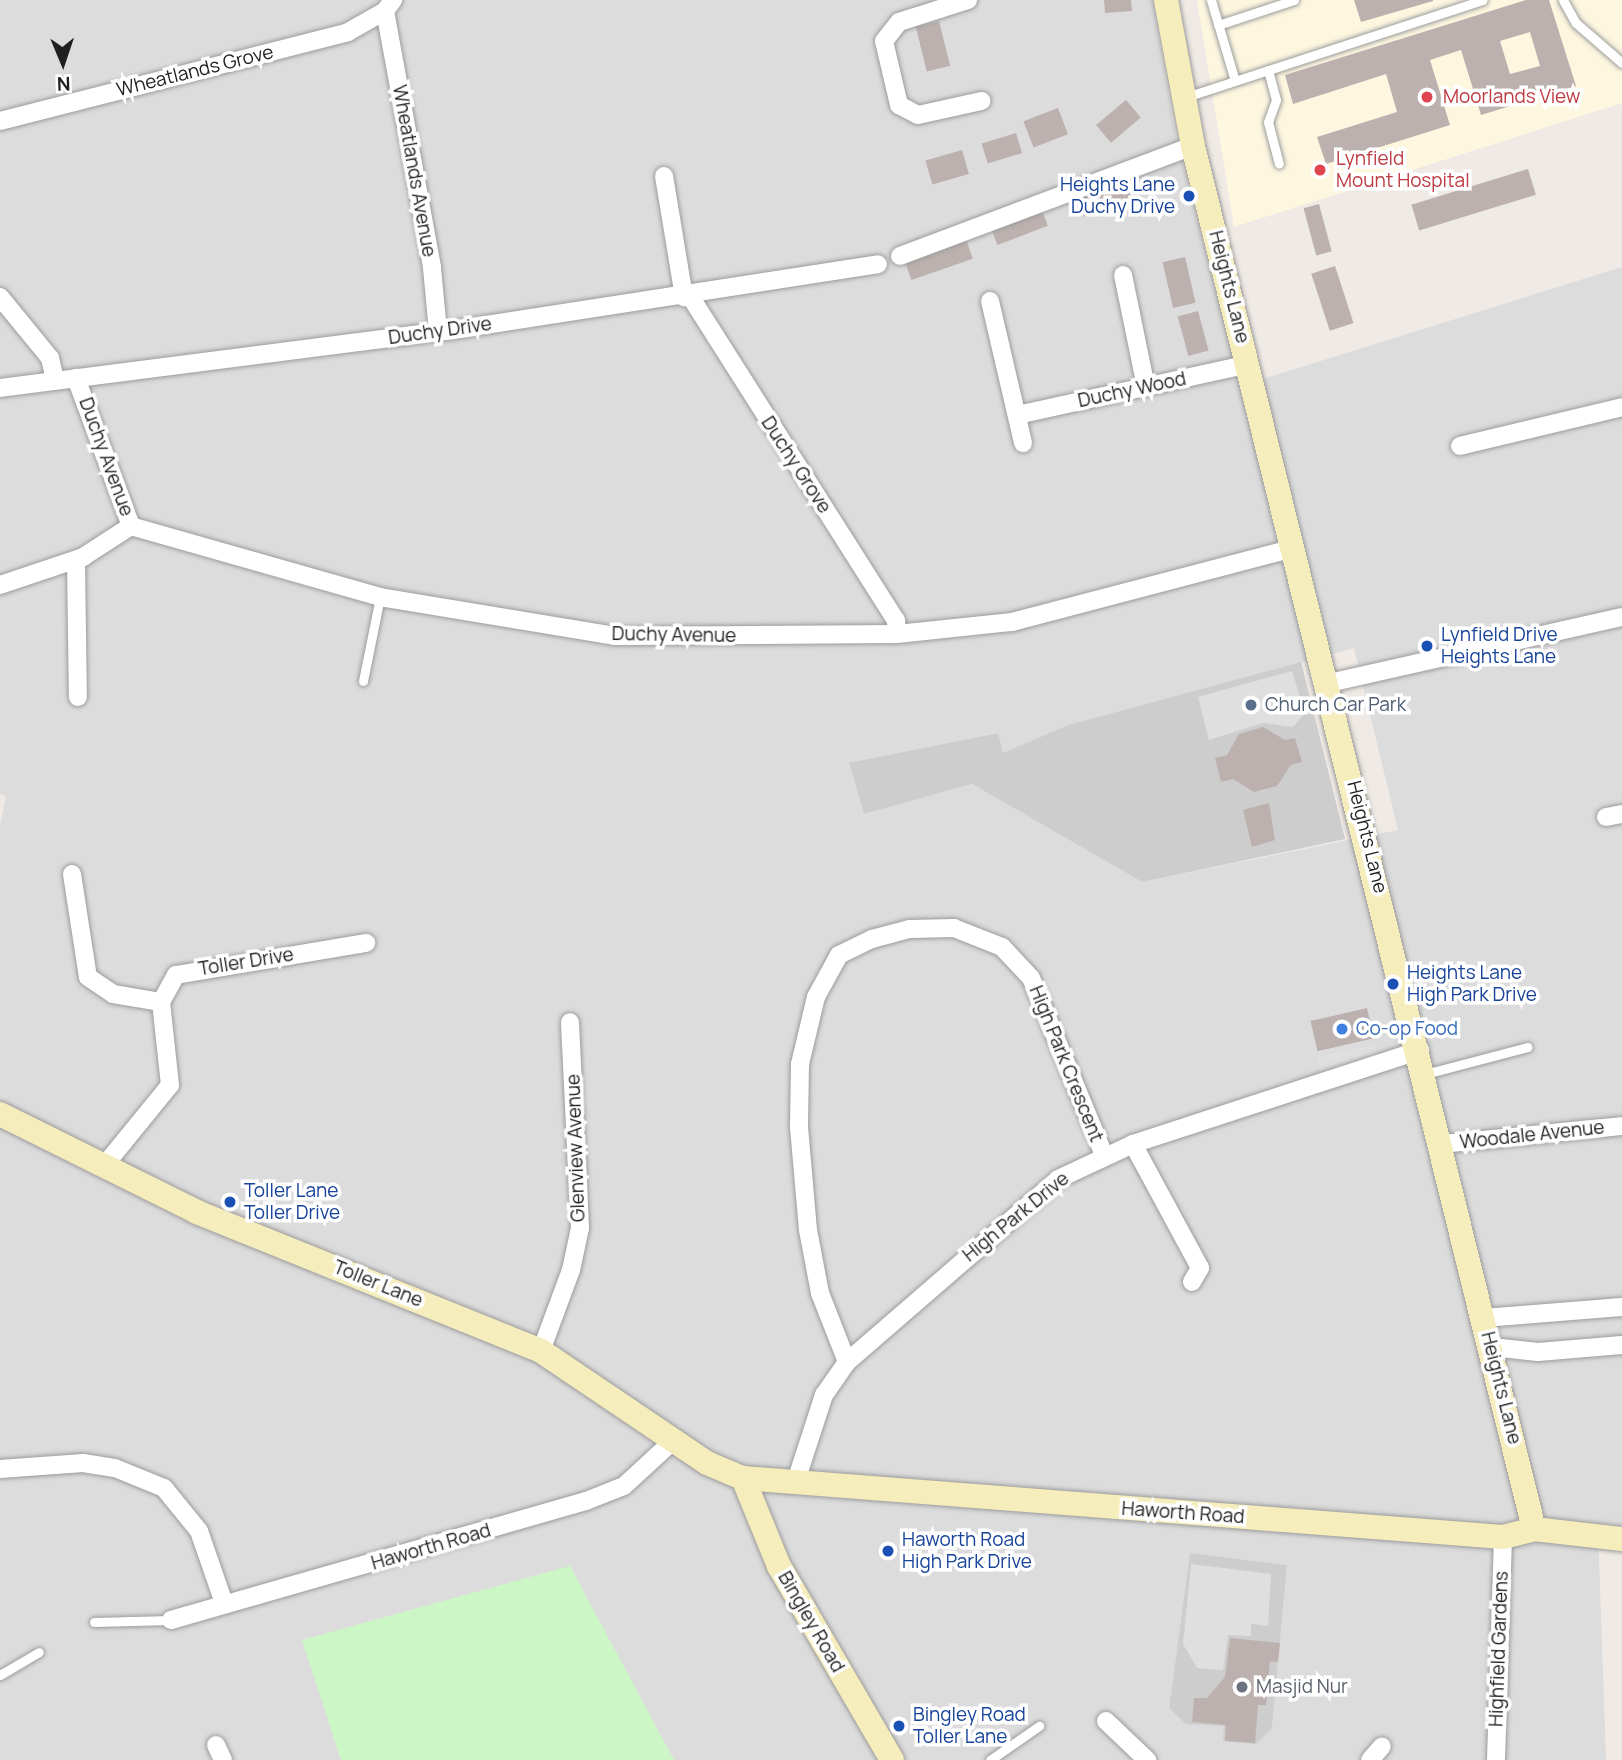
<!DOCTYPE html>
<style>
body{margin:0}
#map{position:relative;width:1622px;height:1760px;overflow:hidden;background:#efeae5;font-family:Manrope,sans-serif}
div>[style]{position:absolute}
.residential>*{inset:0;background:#dddcdc}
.education>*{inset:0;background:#fdf7e0}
.religious>*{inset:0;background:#cdcdcd}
.park>*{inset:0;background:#ccf6c5}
.parking>*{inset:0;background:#dfdfdf}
.building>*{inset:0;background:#bcb1af;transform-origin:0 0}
.roads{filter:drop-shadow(0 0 2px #9c9c9c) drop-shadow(0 0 2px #9c9c9c)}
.lane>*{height:9px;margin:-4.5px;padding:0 4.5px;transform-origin:4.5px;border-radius:4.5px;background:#fff}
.street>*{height:18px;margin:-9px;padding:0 9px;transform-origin:9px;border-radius:9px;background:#fff}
.secondary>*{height:24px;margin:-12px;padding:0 12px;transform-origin:12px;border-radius:12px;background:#f6edbc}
.dots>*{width:19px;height:19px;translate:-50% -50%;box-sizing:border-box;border:4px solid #fff;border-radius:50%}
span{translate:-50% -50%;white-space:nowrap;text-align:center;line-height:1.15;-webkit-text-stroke:7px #fff;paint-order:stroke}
.street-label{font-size:19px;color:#1f1f1f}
.health-label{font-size:19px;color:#be3a42}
.left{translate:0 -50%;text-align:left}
.transit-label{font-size:19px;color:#164399}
.right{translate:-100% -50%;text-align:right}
.service-label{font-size:19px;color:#4e5e75}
.shop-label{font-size:19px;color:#366cbe}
.worship-label{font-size:19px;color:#5b616d}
.north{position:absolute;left:28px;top:28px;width:70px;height:70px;-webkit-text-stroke:5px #fff;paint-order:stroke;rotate:178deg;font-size:19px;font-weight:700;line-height:28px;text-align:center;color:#1f1f1f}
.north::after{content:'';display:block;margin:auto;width:24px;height:32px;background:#1f1f1f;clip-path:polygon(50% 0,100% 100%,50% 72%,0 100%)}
</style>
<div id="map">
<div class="residential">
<div style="clip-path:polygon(evenodd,0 0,1152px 0,1177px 142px,1240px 386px,1622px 267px,1622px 1526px,1598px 1528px,1606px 1760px,674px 1760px,569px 1567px,303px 1640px,341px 1760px,0 1760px,0 825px,6px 796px,0 794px,0 0,1354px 648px,1398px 830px,1142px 882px,972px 784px,864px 814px,849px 764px,997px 733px,1002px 754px,1068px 725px,1354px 648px,0 0,1190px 1553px,1287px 1565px,1272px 1728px,1224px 1741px,1224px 1726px,1169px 1708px,1190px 1553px)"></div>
</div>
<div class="education">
<div style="clip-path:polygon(1197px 0,1622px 0,1622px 103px,1234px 227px)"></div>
</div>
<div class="religious">
<div style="clip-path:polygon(1301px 662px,1345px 839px,1142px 882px,972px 784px,864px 814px,849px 763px,998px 733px,1003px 753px,1068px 725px)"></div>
<div style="clip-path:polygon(1190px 1553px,1287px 1565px,1272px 1728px,1256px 1744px,1223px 1741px,1224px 1726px,1186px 1724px,1169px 1708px)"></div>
</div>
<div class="park">
<div style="clip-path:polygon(570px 1566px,674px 1760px,341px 1760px,302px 1640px)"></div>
</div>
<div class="parking">
<div style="clip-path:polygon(1292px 671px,1305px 713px,1293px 727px,1263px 723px,1209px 740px,1198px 697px)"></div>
<div style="clip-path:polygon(1375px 1044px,1378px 1057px,1321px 1075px,1318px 1056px)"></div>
<div style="clip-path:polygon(1191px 1564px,1271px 1574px,1268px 1626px,1251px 1624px,1251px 1636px,1228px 1635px,1223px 1670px,1197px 1668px,1183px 1644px)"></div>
</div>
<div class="building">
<div style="clip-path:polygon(1104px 0,1131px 0,1132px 11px,1105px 13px)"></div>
<div style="clip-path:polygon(1354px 0,1433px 0,1433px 1px,1361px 22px)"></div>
<div style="clip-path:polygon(evenodd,1526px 0,1549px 0,1576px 86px,1481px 115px,1461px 50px,1430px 60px,1450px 125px,1326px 164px,1317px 137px,1397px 112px,1386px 74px,1293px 104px,1285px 75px,1526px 0,1530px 32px,1540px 66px,1510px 74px,1500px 41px,1530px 32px)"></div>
<div style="left:939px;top:21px;width:46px;height:24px;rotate:76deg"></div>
<div style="left:1126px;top:100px;width:23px;height:39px;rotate:50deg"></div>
<div style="left:1058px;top:108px;width:28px;height:37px;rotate:69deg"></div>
<div style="left:1016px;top:133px;width:21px;height:36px;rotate:73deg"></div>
<div style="left:962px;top:150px;width:25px;height:38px;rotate:74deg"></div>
<div style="left:1528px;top:169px;width:27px;height:122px;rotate:73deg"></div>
<div style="left:1123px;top:177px;width:22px;height:51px;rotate:68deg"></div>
<div style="left:1319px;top:204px;width:49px;height:16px;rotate:75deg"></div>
<div style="left:1041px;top:208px;width:19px;height:54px;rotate:69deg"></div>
<div style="left:966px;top:239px;width:21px;height:65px;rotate:71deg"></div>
<div style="left:1185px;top:257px;width:47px;height:23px;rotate:77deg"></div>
<div style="left:1335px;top:266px;width:60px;height:25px;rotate:72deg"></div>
<div style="left:1198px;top:311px;width:41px;height:21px;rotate:75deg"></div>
<div style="clip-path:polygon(1263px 727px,1285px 740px,1295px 738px,1302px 762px,1291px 765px,1277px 786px,1254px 792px,1233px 779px,1221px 782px,1215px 758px,1227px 755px,1239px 734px)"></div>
<div style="clip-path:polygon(1269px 803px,1275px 840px,1252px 847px,1243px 810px)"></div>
<div style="left:1367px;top:1008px;width:31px;height:58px;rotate:77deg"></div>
<div style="clip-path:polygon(1230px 1638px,1280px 1643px,1278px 1662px,1270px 1661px,1266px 1705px,1258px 1705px,1255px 1743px,1225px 1741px,1226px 1725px,1192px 1722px,1194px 1698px,1207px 1698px,1225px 1677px)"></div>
</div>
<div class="roads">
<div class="lane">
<div style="left:1211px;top:0;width:84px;rotate:73.5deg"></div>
<div style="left:1563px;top:0;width:26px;rotate:61deg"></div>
<div style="left:1576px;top:23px;width:61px;rotate:41deg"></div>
<div style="left:1218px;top:25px;width:80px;rotate:-18.2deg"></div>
<div style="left:1268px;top:70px;width:31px;rotate:75deg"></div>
<div style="left:1276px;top:100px;width:23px;rotate:110deg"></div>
<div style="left:1268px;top:122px;width:43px;rotate:75.3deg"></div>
<div style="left:1186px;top:97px;width:312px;rotate:-18.1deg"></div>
<div style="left:363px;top:681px;width:86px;rotate:-78.6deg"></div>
<div style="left:1425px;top:1074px;width:106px;rotate:-14.7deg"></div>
<div style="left:94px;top:1622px;width:77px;rotate:-1.5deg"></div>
<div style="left:0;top:1675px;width:45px;rotate:-30.5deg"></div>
<div style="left:990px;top:1760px;width:60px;rotate:-34.8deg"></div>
</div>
<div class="street">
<div style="left:968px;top:0;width:72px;rotate:162.3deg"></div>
<div style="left:899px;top:22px;width:24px;rotate:128deg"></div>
<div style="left:884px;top:41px;width:66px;rotate:76.8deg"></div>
<div style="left:899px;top:105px;width:21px;rotate:28deg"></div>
<div style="left:918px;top:115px;width:65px;rotate:-12.5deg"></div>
<div style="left:385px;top:11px;width:261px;rotate:79.6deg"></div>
<div style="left:432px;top:268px;width:64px;rotate:84.6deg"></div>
<div style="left:0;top:121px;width:359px;rotate:-14.3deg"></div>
<div style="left:348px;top:32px;width:43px;rotate:-29.6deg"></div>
<div style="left:385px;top:11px;width:14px;rotate:-54deg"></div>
<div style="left:664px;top:176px;width:123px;rotate:80.6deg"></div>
<div style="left:900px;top:256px;width:313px;rotate:-20.6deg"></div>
<div style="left:1123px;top:275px;width:114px;rotate:78.4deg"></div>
<div style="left:690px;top:296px;width:384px;rotate:57.6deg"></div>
<div style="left:896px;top:620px;width:14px;rotate:86deg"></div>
<div style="left:0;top:297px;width:79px;rotate:50.7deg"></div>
<div style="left:50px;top:358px;width:23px;rotate:77deg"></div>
<div style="left:990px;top:301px;width:146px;rotate:76.9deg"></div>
<div style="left:76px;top:378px;width:158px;rotate:69.6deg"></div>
<div style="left:131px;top:526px;width:259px;rotate:15.9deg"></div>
<div style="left:380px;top:597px;width:238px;rotate:9.4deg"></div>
<div style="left:615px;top:636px;width:282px;rotate:-0.4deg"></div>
<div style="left:897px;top:634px;width:116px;rotate:-6deg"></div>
<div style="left:1012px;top:622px;width:292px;rotate:-14.7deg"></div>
<div style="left:0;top:388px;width:457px;rotate:-7.3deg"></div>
<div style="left:453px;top:330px;width:430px;rotate:-8.8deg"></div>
<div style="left:1017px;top:415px;width:237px;rotate:-12.4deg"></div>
<div style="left:1460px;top:446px;width:167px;rotate:-13.5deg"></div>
<div style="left:76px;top:561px;width:136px;rotate:89.2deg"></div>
<div style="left:0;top:585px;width:88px;rotate:-18.6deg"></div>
<div style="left:83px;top:557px;width:57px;rotate:-32.9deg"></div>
<div style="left:1329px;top:683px;width:300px;rotate:-12.7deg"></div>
<div style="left:1606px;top:817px;width:16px;rotate:-11deg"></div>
<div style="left:72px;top:874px;width:104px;rotate:81.2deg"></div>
<div style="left:88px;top:977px;width:30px;rotate:34deg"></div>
<div style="left:113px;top:994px;width:49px;rotate:9.5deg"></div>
<div style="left:1133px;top:1144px;width:141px;rotate:61.6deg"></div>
<div style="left:1200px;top:1268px;width:16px;rotate:120deg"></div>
<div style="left:1442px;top:1144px;width:181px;rotate:-5.7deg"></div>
<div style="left:104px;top:1166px;width:104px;rotate:-50.8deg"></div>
<div style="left:170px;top:1085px;width:83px;rotate:-96.2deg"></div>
<div style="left:161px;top:1002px;width:31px;rotate:-61deg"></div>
<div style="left:176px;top:975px;width:193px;rotate:-9.6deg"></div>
<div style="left:1484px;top:1318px;width:138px;rotate:-4.6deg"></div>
<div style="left:1492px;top:1347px;width:46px;rotate:6.2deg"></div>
<div style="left:1538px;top:1352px;width:84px;rotate:-4.8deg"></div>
<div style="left:541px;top:1351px;width:86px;rotate:-69.7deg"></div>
<div style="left:571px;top:1270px;width:43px;rotate:-77.9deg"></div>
<div style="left:580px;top:1228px;width:206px;rotate:-92.8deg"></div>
<div style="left:847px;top:1362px;width:74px;rotate:-111.4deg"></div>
<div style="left:820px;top:1293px;width:64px;rotate:-100.8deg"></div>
<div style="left:808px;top:1230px;width:103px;rotate:-95deg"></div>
<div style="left:799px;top:1127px;width:63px;rotate:-89.1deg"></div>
<div style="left:800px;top:1064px;width:69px;rotate:-76.6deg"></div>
<div style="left:816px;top:997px;width:48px;rotate:-61.3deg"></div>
<div style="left:839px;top:955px;width:37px;rotate:-26deg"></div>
<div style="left:872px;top:939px;width:39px;rotate:-15deg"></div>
<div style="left:910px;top:929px;width:44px;rotate:-1.3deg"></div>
<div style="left:954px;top:928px;width:52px;rotate:21.6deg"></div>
<div style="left:1002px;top:947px;width:42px;rotate:46.9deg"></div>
<div style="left:1031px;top:978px;width:191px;rotate:67.6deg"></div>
<div style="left:0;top:1469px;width:83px;rotate:-4.1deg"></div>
<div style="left:83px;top:1463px;width:32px;rotate:9deg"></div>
<div style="left:115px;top:1468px;width:53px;rotate:22.2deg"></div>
<div style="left:164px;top:1488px;width:55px;rotate:50.9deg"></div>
<div style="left:199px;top:1531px;width:76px;rotate:70.9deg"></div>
<div style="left:795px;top:1484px;width:94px;rotate:-72deg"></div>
<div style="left:824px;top:1395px;width:40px;rotate:-55.1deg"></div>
<div style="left:847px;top:1362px;width:279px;rotate:-40.9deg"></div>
<div style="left:1058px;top:1179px;width:83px;rotate:-25deg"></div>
<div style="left:1133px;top:1144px;width:302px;rotate:-18.1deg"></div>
<div style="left:171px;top:1620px;width:432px;rotate:-16deg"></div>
<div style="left:586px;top:1501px;width:41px;rotate:-21.5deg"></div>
<div style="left:624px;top:1486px;width:68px;rotate:-42.6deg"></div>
<div style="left:1106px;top:1721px;width:57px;rotate:43.6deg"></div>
<div style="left:216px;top:1745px;width:17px;rotate:65deg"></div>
<div style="left:1370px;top:1760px;width:18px;rotate:-49deg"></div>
<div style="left:1496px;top:1760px;width:223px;rotate:-88.2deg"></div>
</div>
<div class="secondary">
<div style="left:1166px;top:0;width:148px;rotate:79.5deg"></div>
<div style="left:1193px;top:146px;width:1424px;rotate:76.15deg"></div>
<div style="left:0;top:1114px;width:220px;rotate:26.4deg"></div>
<div style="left:197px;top:1212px;width:371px;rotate:22deg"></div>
<div style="left:541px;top:1351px;width:200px;rotate:34deg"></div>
<div style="left:707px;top:1463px;width:39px;rotate:23deg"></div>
<div style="left:743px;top:1478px;width:762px;rotate:4.44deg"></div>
<div style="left:1503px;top:1537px;width:32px;rotate:-14deg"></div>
<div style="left:1534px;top:1529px;width:89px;rotate:6.5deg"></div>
<div style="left:743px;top:1478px;width:95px;rotate:67.8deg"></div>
<div style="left:779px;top:1566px;width:225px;rotate:59.8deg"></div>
</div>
</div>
<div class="dots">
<div style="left:1427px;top:97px;background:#e0444e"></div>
<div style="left:1320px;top:170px;background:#e0444e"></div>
<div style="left:1189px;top:196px;background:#1a4fb4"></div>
<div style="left:1427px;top:646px;background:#1a4fb4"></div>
<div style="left:1251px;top:705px;background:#5c6f8a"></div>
<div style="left:1393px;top:984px;background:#1a4fb4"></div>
<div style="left:1342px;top:1029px;background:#3f7fe0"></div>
<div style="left:230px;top:1202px;background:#1a4fb4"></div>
<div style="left:888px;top:1551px;background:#1a4fb4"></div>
<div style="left:1242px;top:1687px;background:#6b7280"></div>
<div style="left:899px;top:1726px;background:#1a4fb4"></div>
</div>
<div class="street-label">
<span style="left:195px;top:71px;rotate:-14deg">Wheatlands Grove</span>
<span style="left:414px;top:171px;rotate:80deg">Wheatlands Avenue</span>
<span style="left:1229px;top:287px;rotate:76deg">Heights Lane</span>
<span style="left:440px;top:331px;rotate:-8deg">Duchy Drive</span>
<span style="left:1132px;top:390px;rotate:-12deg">Duchy Wood</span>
<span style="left:106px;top:457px;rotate:70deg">Duchy Avenue</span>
<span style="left:796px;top:465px;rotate:57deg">Duchy Grove</span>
<span style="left:674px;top:635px;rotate:1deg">Duchy Avenue</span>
<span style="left:1367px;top:837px;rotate:76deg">Heights Lane</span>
<span style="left:246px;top:962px;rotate:-9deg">Toller Drive</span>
<span style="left:1066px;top:1064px;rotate:68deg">High Park Crescent</span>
<span style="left:1532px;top:1135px;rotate:-6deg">Woodale Avenue</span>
<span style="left:576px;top:1148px;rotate:-92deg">Glenview Avenue</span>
<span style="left:1016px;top:1217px;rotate:-39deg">High Park Drive</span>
<span style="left:378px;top:1284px;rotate:22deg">Toller Lane</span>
<span style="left:1501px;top:1388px;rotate:76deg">Heights Lane</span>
<span style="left:1183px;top:1513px;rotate:4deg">Haworth Road</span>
<span style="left:431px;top:1547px;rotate:-16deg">Haworth Road</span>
<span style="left:811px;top:1622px;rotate:60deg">Bingley Road</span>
<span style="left:1499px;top:1649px;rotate:-88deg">Highfield Gardens</span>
</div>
<div class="health-label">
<span class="left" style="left:1443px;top:97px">Moorlands View</span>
<span class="left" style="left:1336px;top:170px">Lynfield<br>Mount Hospital</span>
</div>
<div class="transit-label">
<span class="right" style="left:1175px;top:196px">Heights Lane<br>Duchy Drive</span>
<span class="left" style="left:1441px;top:646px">Lynfield Drive<br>Heights Lane</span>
<span class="left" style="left:1407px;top:984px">Heights Lane<br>High Park Drive</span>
<span class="left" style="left:244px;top:1202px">Toller Lane<br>Toller Drive</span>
<span class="left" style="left:902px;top:1551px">Haworth Road<br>High Park Drive</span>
<span class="left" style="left:913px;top:1726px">Bingley Road<br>Toller Lane</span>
</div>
<div class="service-label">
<span class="left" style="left:1265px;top:705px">Church Car Park</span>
</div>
<div class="shop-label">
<span class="left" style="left:1356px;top:1029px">Co-op Food</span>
</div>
<div class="worship-label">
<span class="left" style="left:1256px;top:1687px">Masjid Nur</span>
</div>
<div class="north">N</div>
</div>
